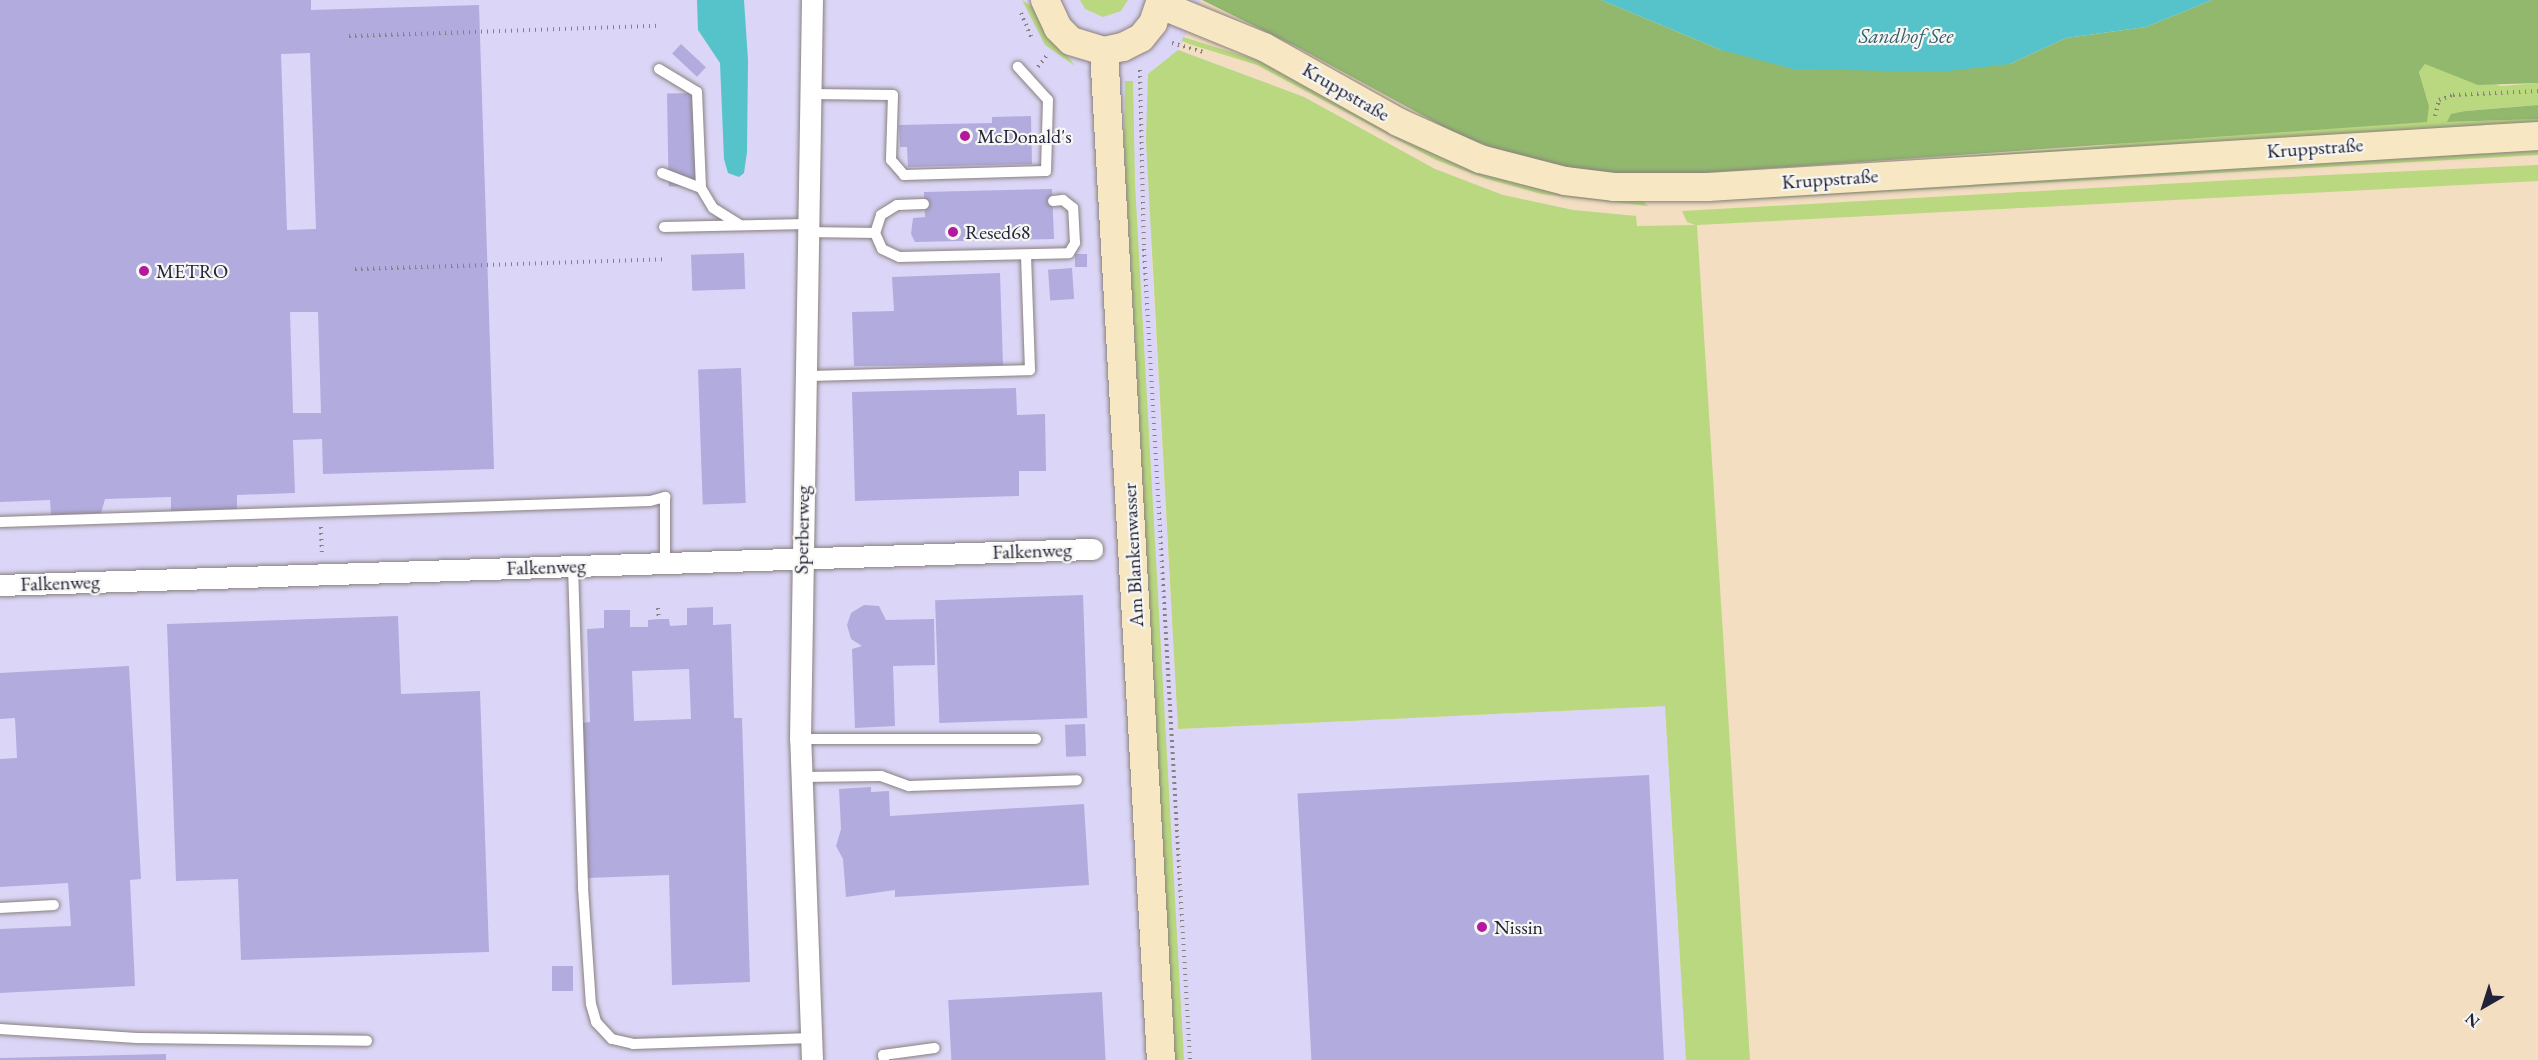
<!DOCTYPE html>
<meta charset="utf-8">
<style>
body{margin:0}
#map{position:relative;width:2538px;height:1060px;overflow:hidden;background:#f3dec2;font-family:"EB Garamond",serif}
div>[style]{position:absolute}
.built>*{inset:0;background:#dbd6f7}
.green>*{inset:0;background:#b9d87f}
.forest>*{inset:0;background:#92b86e}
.water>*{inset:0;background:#55c3c9}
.building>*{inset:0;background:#b2abde;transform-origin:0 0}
.path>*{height:4px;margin-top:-2px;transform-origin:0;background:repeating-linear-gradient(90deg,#8a807e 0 1.5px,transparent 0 6px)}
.roads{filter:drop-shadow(0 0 2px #8a807e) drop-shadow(0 0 2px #8a807e)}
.lane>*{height:10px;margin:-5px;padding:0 5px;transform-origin:5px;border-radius:5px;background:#fff}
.street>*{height:21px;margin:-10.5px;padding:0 10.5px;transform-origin:10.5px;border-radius:10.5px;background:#fff}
.secondary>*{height:28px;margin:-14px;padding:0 14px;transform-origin:14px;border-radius:14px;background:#f7e8c3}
.dots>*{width:16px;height:16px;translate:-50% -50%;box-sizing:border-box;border:3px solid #f6f6f2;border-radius:50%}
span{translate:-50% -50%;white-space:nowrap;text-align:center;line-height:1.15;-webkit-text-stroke:4.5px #f6f6f2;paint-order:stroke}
.street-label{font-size:20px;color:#22223b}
.poi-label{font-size:20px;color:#22223b}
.left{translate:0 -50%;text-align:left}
.water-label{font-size:21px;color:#345a6d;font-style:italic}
.north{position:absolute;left:2454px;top:976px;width:60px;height:60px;-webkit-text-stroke:4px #f6f6f2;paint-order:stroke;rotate:219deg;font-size:16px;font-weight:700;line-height:24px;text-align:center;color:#22223b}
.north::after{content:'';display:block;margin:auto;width:21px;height:27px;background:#22223b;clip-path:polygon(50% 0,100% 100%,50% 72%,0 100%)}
</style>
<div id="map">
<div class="built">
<div style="clip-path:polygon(0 0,1201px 0,1179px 50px,1304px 97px,1435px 169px,1503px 195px,1573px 210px,1636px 216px,1151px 245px,1178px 729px,1665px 706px,1686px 1060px,0 1060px)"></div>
</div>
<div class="green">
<div style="clip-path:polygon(1022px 0,1033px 7px,1075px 66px,1045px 45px)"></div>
<div style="clip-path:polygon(1080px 0,1128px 0,1121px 11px,1103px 17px,1085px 9px)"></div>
<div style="clip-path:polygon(1183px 37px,1266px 63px,1444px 159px,1496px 177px,1642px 200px,1648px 206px,1541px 194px,1487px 179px,1436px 160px,1257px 65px,1189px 44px,1182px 41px)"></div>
<div style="clip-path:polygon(1178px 50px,1304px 97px,1435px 169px,1503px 195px,1573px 210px,1636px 216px,1637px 226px,1695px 225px,1687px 222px,1682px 211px,2326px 175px,2538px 165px,2538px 181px,1697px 225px,1750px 1060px,1686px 1060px,1665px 706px,1178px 729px,1146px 141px,1148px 74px)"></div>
<div style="clip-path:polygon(2425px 64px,2501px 86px,2538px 83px,2538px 105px,2466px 111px,2448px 122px,2538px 119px,2538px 125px,1914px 160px,2100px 146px,2429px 106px,2419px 72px)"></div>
<div style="clip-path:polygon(1125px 81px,1133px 81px,1135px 184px,1184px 1060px,1174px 1060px,1124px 147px)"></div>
<div style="clip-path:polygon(2538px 149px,2538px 155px,1720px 201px,1720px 198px)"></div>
</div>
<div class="forest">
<div style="clip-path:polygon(1202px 0,1601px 0,1721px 50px,2010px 64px,2066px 38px,2146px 27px,2212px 0,2538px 0,2538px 83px,2478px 85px,2425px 64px,2419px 72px,2429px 106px,2427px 122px,1661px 176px,1581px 171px,1513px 156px,1455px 133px,1299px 48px)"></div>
<div style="clip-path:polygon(2538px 105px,2538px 119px,2447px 122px,2451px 114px,2466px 111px)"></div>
</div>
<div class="water">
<div style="clip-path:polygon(697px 0,744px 0,748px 60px,747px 152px,744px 173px,739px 177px,728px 173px,724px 159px,720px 63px,698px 30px)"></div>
<div style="clip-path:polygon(1601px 0,2212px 0,2146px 27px,2066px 38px,2010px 64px,1940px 72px,1793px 69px,1721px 50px)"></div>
</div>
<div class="building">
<div style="clip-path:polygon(evenodd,0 0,311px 0,311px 10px,479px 5px,494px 469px,323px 474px,322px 439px,293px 440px,295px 493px,237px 495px,237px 509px,171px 511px,171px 497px,105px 499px,101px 513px,51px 515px,50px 500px,0 502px,0 0,310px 53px,316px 229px,287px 230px,281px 54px,310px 53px,0 0,290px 312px,318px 312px,321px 413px,293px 413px,290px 312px)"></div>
<div style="left:681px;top:44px;width:34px;height:13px;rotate:43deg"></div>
<div style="left:696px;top:93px;width:93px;height:29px;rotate:89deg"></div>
<div style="clip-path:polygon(1031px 116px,1032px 164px,908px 167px,907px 147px,900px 147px,899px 125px,992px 123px,992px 117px)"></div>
<div style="clip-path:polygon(1052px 189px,1054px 239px,915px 242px,911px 234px,913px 218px,925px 217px,924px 192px)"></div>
<div style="left:744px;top:253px;width:36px;height:53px;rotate:88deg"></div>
<div style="left:1075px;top:254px;width:12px;height:13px"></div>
<div style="left:1072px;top:268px;width:31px;height:24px;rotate:86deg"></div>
<div style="clip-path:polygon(1000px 273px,1003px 365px,854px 366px,852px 312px,894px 311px,892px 277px)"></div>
<div style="left:741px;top:368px;width:135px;height:43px;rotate:88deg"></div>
<div style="clip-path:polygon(1016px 388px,1017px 415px,1045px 414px,1046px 471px,1019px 471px,1019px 496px,855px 501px,852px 392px)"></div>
<div style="left:1083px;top:595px;width:123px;height:148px;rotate:88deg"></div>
<div style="clip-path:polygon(864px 605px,879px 606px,886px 620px,934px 619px,935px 665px,893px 666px,895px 726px,855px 728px,852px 649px,862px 646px,851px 639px,847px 625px,851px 613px)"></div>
<div style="clip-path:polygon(evenodd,713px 607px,713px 625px,731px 624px,734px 718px,742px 718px,750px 982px,672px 985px,669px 875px,587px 878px,582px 723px,590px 722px,587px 629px,604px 628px,604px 610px,630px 610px,630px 627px,648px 627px,648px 620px,659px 619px,669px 619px,670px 626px,687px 625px,687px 608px,713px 607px,689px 669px,691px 719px,634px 721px,632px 671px,689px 669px)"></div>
<div style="clip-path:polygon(398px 616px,401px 694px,480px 691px,489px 952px,241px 960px,238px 879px,176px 881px,167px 624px)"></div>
<div style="clip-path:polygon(129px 666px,141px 879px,130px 880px,135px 986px,0 993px,0 929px,71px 926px,68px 883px,0 887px,0 759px,17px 758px,15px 718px,0 719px,0 673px)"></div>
<div style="left:1085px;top:724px;width:32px;height:20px;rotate:88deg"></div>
<div style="left:1649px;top:775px;width:286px;height:352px;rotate:87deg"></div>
<div style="clip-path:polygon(871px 787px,871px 792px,889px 791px,890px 816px,1084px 804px,1089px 885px,895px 897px,895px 890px,846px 897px,843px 859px,836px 846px,841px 829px,839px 789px)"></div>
<div style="left:552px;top:966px;width:21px;height:25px"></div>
<div style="left:1102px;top:992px;width:68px;height:154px;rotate:87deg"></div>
<div style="clip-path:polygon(166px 1054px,166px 1060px,0 1060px,0 1058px)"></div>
</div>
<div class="path">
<div style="left:1021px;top:13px;width:28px;rotate:67deg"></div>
<div style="left:349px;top:36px;width:309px;rotate:-1.9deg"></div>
<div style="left:1172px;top:43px;width:35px;rotate:16deg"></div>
<div style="left:1038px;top:67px;width:15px;rotate:-53deg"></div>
<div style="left:1140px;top:70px;width:179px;rotate:88.7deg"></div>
<div style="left:1144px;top:249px;width:812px;rotate:86.75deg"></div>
<div style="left:2435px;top:116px;width:16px;rotate:-76deg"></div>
<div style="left:2439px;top:100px;width:15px;rotate:-20deg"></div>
<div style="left:2453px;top:95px;width:85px;rotate:-2.7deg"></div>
<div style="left:355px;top:269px;width:310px;rotate:-1.8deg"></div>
<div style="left:321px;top:527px;width:25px;rotate:88deg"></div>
<div style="left:658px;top:608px;width:11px;rotate:85deg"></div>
</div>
<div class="roads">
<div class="lane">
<div style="left:659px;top:69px;width:44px;rotate:31.2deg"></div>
<div style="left:697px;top:92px;width:96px;rotate:87.6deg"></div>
<div style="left:701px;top:188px;width:23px;rotate:59deg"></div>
<div style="left:713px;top:208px;width:32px;rotate:32deg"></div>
<div style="left:811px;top:94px;width:82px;rotate:0.7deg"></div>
<div style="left:893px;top:95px;width:65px;rotate:91.8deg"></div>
<div style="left:891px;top:160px;width:20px;rotate:49deg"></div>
<div style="left:904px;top:175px;width:142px;rotate:-1.6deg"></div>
<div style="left:1046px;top:171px;width:71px;rotate:-88.4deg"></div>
<div style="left:1048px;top:100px;width:45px;rotate:-132.3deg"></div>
<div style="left:662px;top:173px;width:42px;rotate:21deg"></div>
<div style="left:924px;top:204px;width:27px;rotate:178deg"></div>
<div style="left:897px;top:205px;width:19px;rotate:148deg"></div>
<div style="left:881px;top:215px;width:19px;rotate:108deg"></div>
<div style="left:875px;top:233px;width:17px;rotate:66deg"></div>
<div style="left:882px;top:249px;width:19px;rotate:25deg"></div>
<div style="left:899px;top:257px;width:170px;rotate:-1.3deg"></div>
<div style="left:1069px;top:253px;width:12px;rotate:-59deg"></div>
<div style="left:1075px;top:243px;width:35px;rotate:-93deg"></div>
<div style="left:1073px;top:208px;width:13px;rotate:-141deg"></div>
<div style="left:1063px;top:200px;width:10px;rotate:174deg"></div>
<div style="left:664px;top:227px;width:143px;rotate:-1.2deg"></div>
<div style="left:807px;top:232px;width:68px;rotate:0.8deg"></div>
<div style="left:805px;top:376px;width:225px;rotate:-1.5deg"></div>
<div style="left:1030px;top:370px;width:115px;rotate:-92deg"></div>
<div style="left:0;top:522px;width:650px;rotate:-1.85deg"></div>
<div style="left:650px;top:501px;width:16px;rotate:-15deg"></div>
<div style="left:665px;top:497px;width:66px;rotate:90deg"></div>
<div style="left:573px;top:566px;width:322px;rotate:88.2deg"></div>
<div style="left:583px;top:888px;width:116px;rotate:86.1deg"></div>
<div style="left:591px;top:1004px;width:19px;rotate:74deg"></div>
<div style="left:596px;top:1022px;width:23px;rotate:47deg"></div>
<div style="left:612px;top:1039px;width:22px;rotate:13deg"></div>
<div style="left:633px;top:1044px;width:178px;rotate:-1.9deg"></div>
<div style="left:800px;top:739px;width:236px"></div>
<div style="left:801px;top:777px;width:80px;rotate:-0.7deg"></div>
<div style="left:881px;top:776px;width:30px;rotate:20deg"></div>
<div style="left:909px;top:786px;width:168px;rotate:-2deg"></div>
<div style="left:0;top:908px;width:54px;rotate:-3.2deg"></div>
<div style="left:0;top:1029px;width:137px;rotate:3.8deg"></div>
<div style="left:137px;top:1038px;width:230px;rotate:0.7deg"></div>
<div style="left:884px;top:1060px;width:5px;rotate:-101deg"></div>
<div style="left:883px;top:1055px;width:52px;rotate:-7.7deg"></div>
</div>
<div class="street">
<div style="left:0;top:585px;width:1093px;rotate:-1.89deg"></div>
<div style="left:812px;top:1060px;width:321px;rotate:-92.1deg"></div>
<div style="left:800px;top:739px;width:739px;rotate:-89.07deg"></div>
</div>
<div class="secondary">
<div style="left:1045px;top:0;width:31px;rotate:65deg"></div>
<div style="left:1058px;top:28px;width:18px;rotate:45deg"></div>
<div style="left:1071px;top:41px;width:34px;rotate:17deg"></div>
<div style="left:1104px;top:51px;width:19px;rotate:-12deg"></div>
<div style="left:1123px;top:47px;width:20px;rotate:-27deg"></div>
<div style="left:1141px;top:38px;width:19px;rotate:-51deg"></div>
<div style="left:1153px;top:23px;width:24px;rotate:-71deg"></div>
<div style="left:1161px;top:5px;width:111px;rotate:22.2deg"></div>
<div style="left:1264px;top:47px;width:154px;rotate:29.2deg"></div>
<div style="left:1398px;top:122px;width:90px;rotate:24.3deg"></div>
<div style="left:1480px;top:159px;width:88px;rotate:14.5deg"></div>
<div style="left:1565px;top:181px;width:49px;rotate:7deg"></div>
<div style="left:1614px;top:187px;width:94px"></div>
<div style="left:1708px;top:187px;width:832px;rotate:-3.52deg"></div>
<div style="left:1104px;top:51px;width:1011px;rotate:86.77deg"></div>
</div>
</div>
<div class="dots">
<div style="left:965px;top:136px;background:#b5179e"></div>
<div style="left:953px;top:232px;background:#b5179e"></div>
<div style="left:144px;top:271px;background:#b5179e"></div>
<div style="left:1482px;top:927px;background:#b5179e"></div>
</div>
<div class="street-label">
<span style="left:1346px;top:92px;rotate:30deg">Kruppstraße</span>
<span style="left:2315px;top:148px;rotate:-4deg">Kruppstraße</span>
<span style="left:1830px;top:179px;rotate:-4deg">Kruppstraße</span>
<span style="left:802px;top:530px;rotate:-89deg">Sperberweg</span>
<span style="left:1032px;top:551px;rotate:-2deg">Falkenweg</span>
<span style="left:1133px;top:555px;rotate:-93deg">Am Blankenwasser</span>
<span style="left:546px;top:567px;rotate:-2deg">Falkenweg</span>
<span style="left:60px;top:583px;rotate:-2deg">Falkenweg</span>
</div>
<div class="poi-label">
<span class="left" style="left:977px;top:136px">McDonald's</span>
<span class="left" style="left:965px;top:232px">Resed68</span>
<span class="left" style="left:156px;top:271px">METRO</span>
<span class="left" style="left:1494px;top:927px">Nissin</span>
</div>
<div class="water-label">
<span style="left:1906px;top:36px">Sandhof See</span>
</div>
<div class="north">N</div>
</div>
